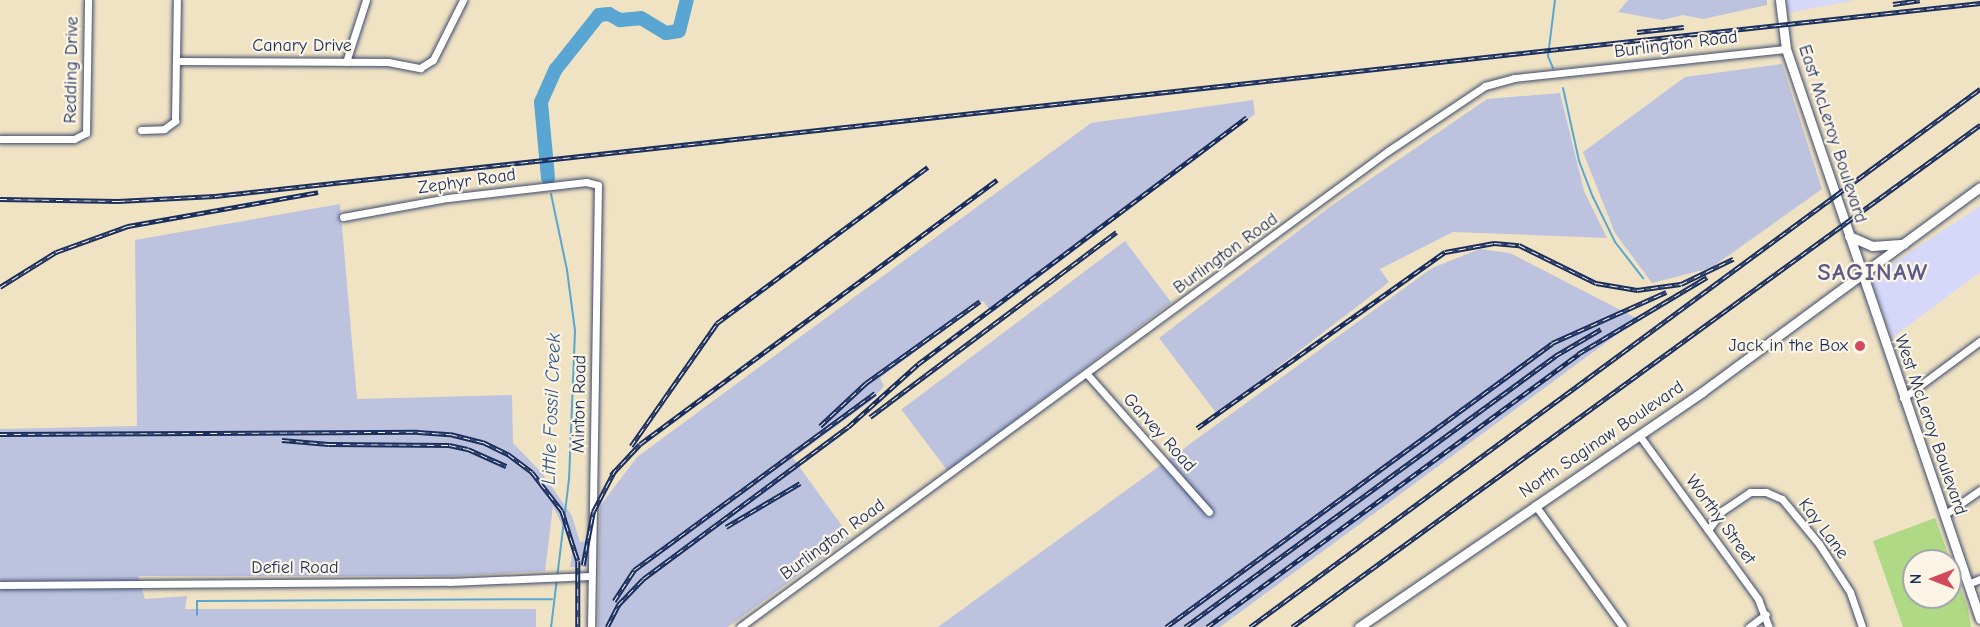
<!DOCTYPE html>
<style>
body{margin:0}
#map{position:relative;width:1980px;height:627px;overflow:hidden;background:#f0e3c4;font-family:"Comic Neue",sans-serif}
div>[style]{position:absolute}
.built>*{inset:0;background:#d5d8f9}
.industrial>*{inset:0;background:#bdc3de;transform-origin:0 0}
.green>*{inset:0;background:#afd985}
.stream>*{height:2px;margin:-1px;padding:0 1px;transform-origin:1px;border-radius:1px;background:#59a6d2}
.river>*{height:14px;margin:-7px;padding:0 7px;transform-origin:7px;border-radius:7px;background:#59a6d2}
.roads{filter:drop-shadow(0 0 2px #3b4a6d) drop-shadow(0 0 2px #3b4a6d)}
.minor>*{height:7px;margin:-3.5px;padding:0 3.5px;transform-origin:3.5px;border-radius:3.5px;background:#fff}
.major>*{height:9px;margin:-4.5px;padding:0 4.5px;transform-origin:4.5px;border-radius:4.5px;background:#fff}
.rail>*{height:4.5px;margin-top:-2.25px;transform-origin:0;background:repeating-linear-gradient(90deg,#fcf5e5 0 7px,#1b2f5e 0 14px);box-sizing:border-box;border-block:2px solid #1b2f5e}
.dots>*{width:16px;height:16px;translate:-50% -50%;box-sizing:border-box;border:3px solid #fcf5e5;border-radius:50%}
span{translate:-50% -50%;white-space:nowrap;text-align:center;line-height:1.15;-webkit-text-stroke:4.5px #fcf5e5;paint-order:stroke}
.street-label{font-size:18px;color:#1b2f5e}
.poi-label{font-size:18px;color:#1b2f5e}
.right{translate:-100% -50%;text-align:right}
.water-label{font-size:20px;color:#315987;font-style:italic}
.district-label{font-size:24px;color:#5c5c8c;font-weight:700;letter-spacing:1.5px}
.north{position:absolute;left:1902px;top:549px;width:60px;height:60px;box-sizing:border-box;background:#fcf5e5;border:2px solid #a2a6af;border-radius:50%;rotate:270deg;font-size:16px;font-weight:700;line-height:24px;text-align:center;color:#1b2f5e}
.north::after{content:'';display:block;margin:auto;width:21px;height:27px;background:#d1495b;clip-path:polygon(50% 0,100% 100%,50% 72%,0 100%)}
</style>
<div id="map">
<div class="built">
<div style="clip-path:polygon(1788px 0,1855px 0,1788px 13px)"></div>
<div style="clip-path:polygon(1980px 206px,1980px 272px,1892px 338px,1871px 278px)"></div>
</div>
<div class="industrial">
<div style="clip-path:polygon(1628px 0,1767px 0,1767px 5px,1703px 19px,1683px 15px,1662px 20px,1618px 12px)"></div>
<div style="clip-path:polygon(1782px 64px,1822px 189px,1711px 268px,1652px 283px,1615px 233px,1583px 152px,1685px 77px)"></div>
<div style="clip-path:polygon(1560px 93px,1584px 191px,1607px 238px,1453px 232px,1380px 269px,1389px 282px,1217px 414px,1159px 338px,1331px 206px,1487px 99px)"></div>
<div style="clip-path:polygon(1253px 100px,1255px 114px,992px 313px,983px 301px,880px 378px,884px 386px,872px 400px,793px 458px,850px 537px,728px 627px,598px 627px,600px 506px,637px 457px,1091px 123px)"></div>
<div style="clip-path:polygon(340px 204px,357px 399px,512px 395px,513px 443px,542px 473px,572px 516px,580px 542px,588px 541px,587px 567px,570px 567px,573px 548px,553px 506px,545px 571px,453px 576px,138px 576px,145px 599px,187px 596px,185px 609px,536px 609px,536px 627px,0 627px,0 429px,137px 426px,135px 240px)"></div>
<div style="left:1125px;top:241px;width:77px;height:280px;rotate:53deg"></div>
<div style="clip-path:polygon(1480px 249px,1510px 253px,1638px 319px,1220px 627px,938px 627px,1432px 268px)"></div>
</div>
<div class="green">
<div style="clip-path:polygon(evenodd,1935px 518px,1968px 609px,1971px 627px,1903px 627px,1873px 541px,1935px 518px,1914px 561px,1950px 561px,1950px 597px,1914px 597px,1914px 561px)"></div>
</div>
<div class="stream">
<div style="left:1553px;top:68px;width:13px;rotate:-113deg"></div>
<div style="left:1548px;top:56px;width:56px;rotate:-82.9deg"></div>
<div style="left:1563px;top:88px;width:75px;rotate:77.6deg"></div>
<div style="left:1579px;top:161px;width:39px;rotate:69deg"></div>
<div style="left:1593px;top:197px;width:50px;rotate:63.9deg"></div>
<div style="left:1615px;top:242px;width:46px;rotate:52.1deg"></div>
<div style="left:551px;top:194px;width:78px;rotate:78.1deg"></div>
<div style="left:567px;top:270px;width:62px;rotate:82.5deg"></div>
<div style="left:575px;top:331px;width:148px;rotate:92.3deg"></div>
<div style="left:569px;top:479px;width:149px;rotate:96.9deg"></div>
<div style="left:197px;top:615px;width:14px;rotate:-90deg"></div>
<div style="left:197px;top:601px;width:355px;rotate:-0.3deg"></div>
</div>
<div class="river">
<div style="left:548px;top:178px;width:76px;rotate:-95.3deg"></div>
<div style="left:541px;top:102px;width:36px;rotate:-66deg"></div>
<div style="left:556px;top:69px;width:69px;rotate:-51.5deg"></div>
<div style="left:599px;top:15px;width:10px;rotate:-6deg"></div>
<div style="left:609px;top:14px;width:13px;rotate:29deg"></div>
<div style="left:620px;top:20px;width:21px;rotate:-5deg"></div>
<div style="left:641px;top:18px;width:29px;rotate:31deg"></div>
<div style="left:666px;top:33px;width:13px;rotate:-9deg"></div>
<div style="left:679px;top:31px;width:32px;rotate:-76deg"></div>
</div>
<div class="roads">
<div class="minor">
<div style="left:177px;top:61px;width:211px;rotate:0.3deg"></div>
<div style="left:388px;top:62px;width:33px;rotate:11deg"></div>
<div style="left:420px;top:68px;width:15px;rotate:-32deg"></div>
<div style="left:433px;top:60px;width:67px;rotate:-63.4deg"></div>
<div style="left:346px;top:62px;width:65px;rotate:-72.1deg"></div>
<div style="left:141px;top:130px;width:23px;rotate:-2deg"></div>
<div style="left:164px;top:129px;width:14px;rotate:-36deg"></div>
<div style="left:175px;top:121px;width:121px;rotate:-89.1deg"></div>
<div style="left:0;top:139px;width:74px"></div>
<div style="left:74px;top:139px;width:13px;rotate:-27deg"></div>
<div style="left:86px;top:133px;width:133px;rotate:-89.1deg"></div>
<div style="left:343px;top:217px;width:107px;rotate:-10.3deg"></div>
<div style="left:448px;top:198px;width:139px;rotate:-6.6deg"></div>
<div style="left:586px;top:182px;width:12px;rotate:14deg"></div>
<div style="left:598px;top:185px;width:442px;rotate:90.9deg"></div>
<div style="left:1087px;top:374px;width:184px;rotate:48.5deg"></div>
<div style="left:1903px;top:398px;width:96px;rotate:-36.5deg"></div>
<div style="left:1639px;top:435px;width:203px;rotate:54deg"></div>
<div style="left:1758px;top:599px;width:30px;rotate:69deg"></div>
<div style="left:1535px;top:505px;width:150px;rotate:54.2deg"></div>
<div style="left:1944px;top:515px;width:44px;rotate:-34.8deg"></div>
<div style="left:1708px;top:530px;width:24px;rotate:-54deg"></div>
<div style="left:1722px;top:511px;width:34px;rotate:-34deg"></div>
<div style="left:1750px;top:492px;width:16px"></div>
<div style="left:1766px;top:492px;width:17px;rotate:24deg"></div>
<div style="left:1782px;top:499px;width:58px;rotate:50.6deg"></div>
<div style="left:1819px;top:544px;width:57px;rotate:57.1deg"></div>
<div style="left:1850px;top:592px;width:37px;rotate:71deg"></div>
<div style="left:1968px;top:584px;width:13px;rotate:-23deg"></div>
<div style="left:0;top:585px;width:450px;rotate:-0.4deg"></div>
<div style="left:450px;top:582px;width:141px;rotate:-2.4deg"></div>
<div style="left:740px;top:627px;width:804px;rotate:-36.3deg"></div>
<div style="left:1388px;top:151px;width:117px;rotate:-33.8deg"></div>
<div style="left:1485px;top:86px;width:30px;rotate:-15deg"></div>
<div style="left:1514px;top:78px;width:274px;rotate:-6.1deg"></div>
<div style="left:1749px;top:627px;width:21px;rotate:-37deg"></div>
</div>
<div class="major">
<div style="left:1780px;top:0;width:49px;rotate:83deg"></div>
<div style="left:1786px;top:49px;width:602px;rotate:71.2deg"></div>
<div style="left:1849px;top:236px;width:25px;rotate:23deg"></div>
<div style="left:1872px;top:246px;width:32px;rotate:-4deg"></div>
<div style="left:1359px;top:627px;width:416px;rotate:-34.4deg"></div>
<div style="left:1702px;top:392px;width:345px;rotate:-36.4deg"></div>
</div>
</div>
<div class="rail">
<div style="left:1893px;top:4px;width:27px;rotate:-8deg"></div>
<div style="left:1637px;top:32px;width:47px;rotate:-6.1deg"></div>
<div style="left:0;top:199px;width:118px;rotate:1deg"></div>
<div style="left:118px;top:201px;width:97px;rotate:-3deg"></div>
<div style="left:215px;top:196px;width:1776px;rotate:-6.24deg"></div>
<div style="left:0;top:287px;width:66px;rotate:-32deg"></div>
<div style="left:56px;top:252px;width:77px;rotate:-19.9deg"></div>
<div style="left:128px;top:226px;width:193px;rotate:-10.1deg"></div>
<div style="left:870px;top:417px;width:308px;rotate:-36.9deg"></div>
<div style="left:820px;top:426px;width:63px;rotate:-43.1deg"></div>
<div style="left:866px;top:383px;width:140px;rotate:-35.7deg"></div>
<div style="left:1197px;top:428px;width:304px;rotate:-35.4deg"></div>
<div style="left:1445px;top:252px;width:50px;rotate:-10.4deg"></div>
<div style="left:1494px;top:243px;width:25px;rotate:5deg"></div>
<div style="left:1519px;top:245px;width:86px;rotate:26.3deg"></div>
<div style="left:1596px;top:283px;width:42px;rotate:9.7deg"></div>
<div style="left:1637px;top:290px;width:44px;rotate:-7.8deg"></div>
<div style="left:1681px;top:284px;width:58px;rotate:-25.7deg"></div>
<div style="left:0;top:434px;width:418px;rotate:-0.3deg"></div>
<div style="left:418px;top:432px;width:32px;rotate:4deg"></div>
<div style="left:450px;top:434px;width:34px;rotate:14deg"></div>
<div style="left:483px;top:442px;width:28px;rotate:26deg"></div>
<div style="left:508px;top:454px;width:30px;rotate:37deg"></div>
<div style="left:532px;top:472px;width:49px;rotate:52.4deg"></div>
<div style="left:562px;top:511px;width:52px;rotate:72.3deg"></div>
<div style="left:578px;top:561px;width:66px;rotate:90deg"></div>
<div style="left:282px;top:440px;width:47px;rotate:4.9deg"></div>
<div style="left:329px;top:444px;width:120px;rotate:0.5deg"></div>
<div style="left:449px;top:445px;width:19px;rotate:12deg"></div>
<div style="left:468px;top:449px;width:42px;rotate:24.1deg"></div>
<div style="left:631px;top:446px;width:150px;rotate:-55deg"></div>
<div style="left:717px;top:323px;width:262px;rotate:-36.5deg"></div>
<div style="left:611px;top:475px;width:42px;rotate:-46.9deg"></div>
<div style="left:640px;top:444px;width:444px;rotate:-36.5deg"></div>
<div style="left:726px;top:527px;width:86px;rotate:-30.7deg"></div>
<div style="left:583px;top:565px;width:54px;rotate:-79.3deg"></div>
<div style="left:593px;top:512px;width:47px;rotate:-62.4deg"></div>
<div style="left:614px;top:601px;width:37px;rotate:-57deg"></div>
<div style="left:634px;top:570px;width:299px;rotate:-36.3deg"></div>
<div style="left:607px;top:627px;width:25px;rotate:-63deg"></div>
<div style="left:618px;top:605px;width:36px;rotate:-46deg"></div>
<div style="left:643px;top:579px;width:255px;rotate:-36.6deg"></div>
<div style="left:848px;top:427px;width:94px;rotate:-42deg"></div>
<div style="left:918px;top:364px;width:411px;rotate:-36.9deg"></div>
<div style="left:1166px;top:627px;width:479px;rotate:-36.3deg"></div>
<div style="left:1552px;top:343px;width:125px;rotate:-24.1deg"></div>
<div style="left:1185px;top:627px;width:459px;rotate:-36.2deg"></div>
<div style="left:1555px;top:356px;width:53px;rotate:-30.4deg"></div>
<div style="left:1207px;top:627px;width:461px;rotate:-36.3deg"></div>
<div style="left:1578px;top:354px;width:150px;rotate:-30.8deg"></div>
<div style="left:1250px;top:627px;width:907px;rotate:-36.39deg"></div>
<div style="left:1292px;top:627px;width:852px;rotate:-36.12deg"></div>
</div>
<div class="dots">
<div style="left:1860px;top:346px;background:#d1495b"></div>
</div>
<div class="street-label">
<span style="left:1676px;top:45px;rotate:-7deg">Burlington Road</span>
<span style="left:302px;top:46px">Canary Drive</span>
<span style="left:72px;top:70px;rotate:-89deg">Redding Drive</span>
<span style="left:1832px;top:134px;rotate:72deg">East McLeroy Boulevard</span>
<span style="left:467px;top:182px;rotate:-8deg">Zephyr Road</span>
<span style="left:1226px;top:254px;rotate:-36deg">Burlington Road</span>
<span style="left:580px;top:404px;rotate:-89deg">Minton Road</span>
<span style="left:1930px;top:425px;rotate:71deg">West McLeroy Boulevard</span>
<span style="left:1159px;top:433px;rotate:48deg">Garvey Road</span>
<span style="left:1602px;top:440px;rotate:-34deg">North Saginaw Boulevard</span>
<span style="left:1720px;top:520px;rotate:54deg">Worthy Street</span>
<span style="left:1823px;top:529px;rotate:53deg">Kay Lane</span>
<span style="left:833px;top:540px;rotate:-36deg">Burlington Road</span>
<span style="left:295px;top:568px">Defiel Road</span>
</div>
<div class="poi-label">
<span class="right" style="left:1848px;top:346px">Jack in the Box</span>
</div>
<div class="water-label">
<span style="left:551px;top:409px;rotate:-88deg">Little Fossil Creek</span>
</div>
<div class="district-label">
<span style="left:1873px;top:273px">SAGINAW</span>
</div>
<div class="north">N</div>
</div>
